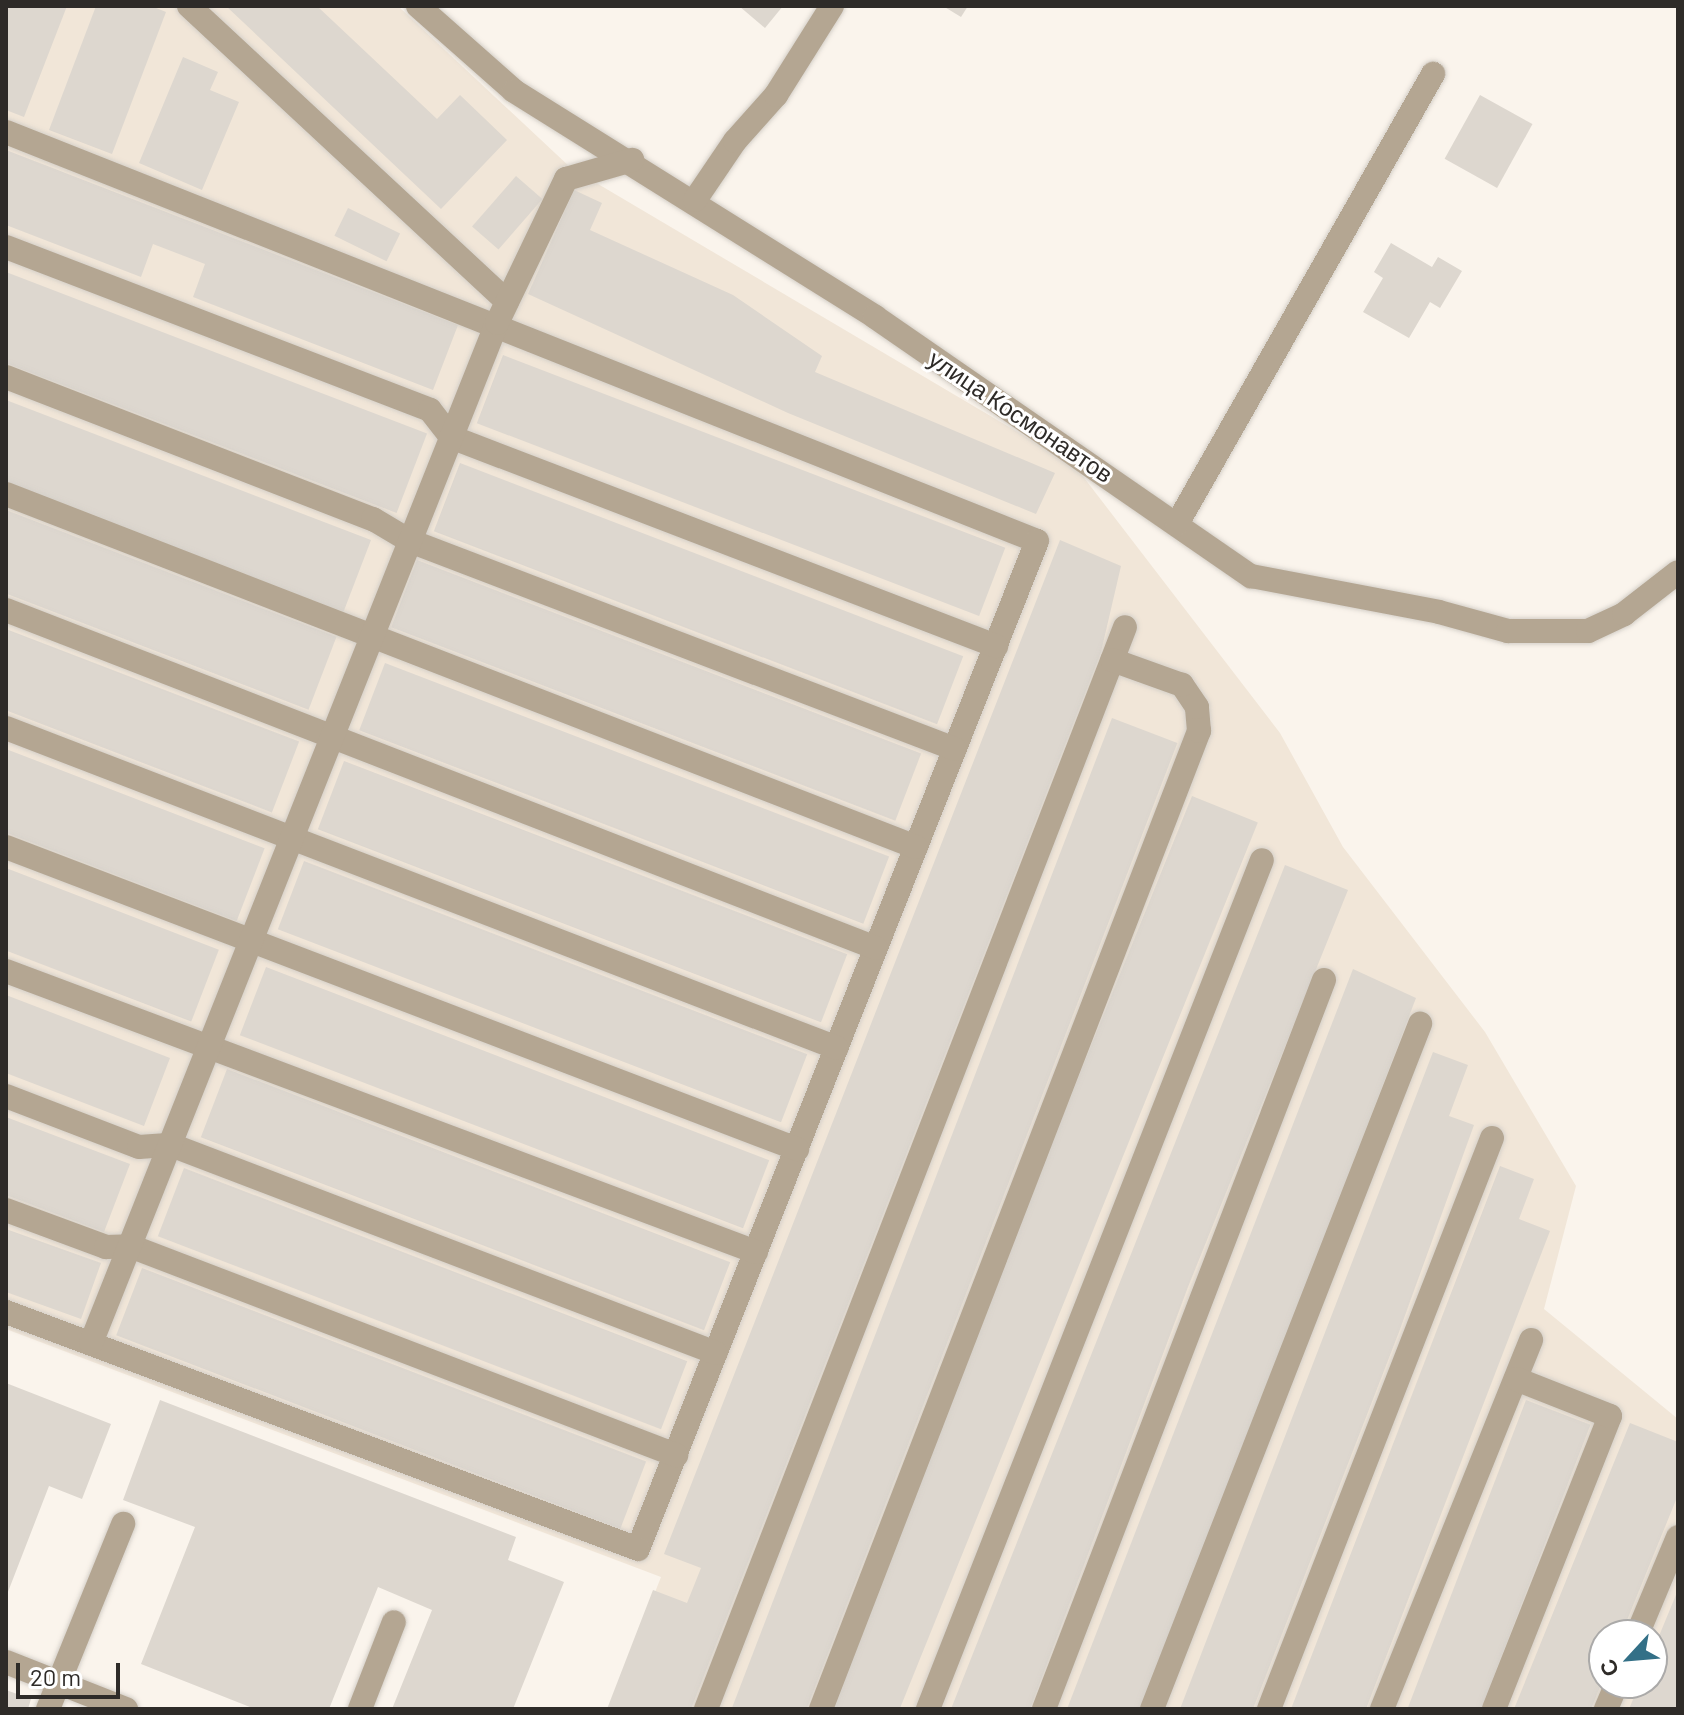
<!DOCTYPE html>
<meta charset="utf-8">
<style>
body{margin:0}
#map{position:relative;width:1684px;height:1715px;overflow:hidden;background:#faf4ec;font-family:Barlow,sans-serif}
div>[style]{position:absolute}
.built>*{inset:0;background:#f1e6d8}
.building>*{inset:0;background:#ddd7cf;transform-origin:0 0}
.roads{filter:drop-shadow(0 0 2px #d5d0c9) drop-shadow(0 0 2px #d5d0c9)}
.minor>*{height:24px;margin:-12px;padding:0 12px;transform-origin:12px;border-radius:12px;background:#b4a692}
span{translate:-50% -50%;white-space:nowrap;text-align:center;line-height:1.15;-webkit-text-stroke:6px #fff;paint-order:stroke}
.street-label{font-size:24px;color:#2e2b28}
.frame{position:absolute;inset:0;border:8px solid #2e2b28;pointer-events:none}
.north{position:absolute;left:1588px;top:1619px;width:80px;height:80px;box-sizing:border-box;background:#fff;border:2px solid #abaaa9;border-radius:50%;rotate:244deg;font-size:22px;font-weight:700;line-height:32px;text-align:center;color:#2e2b28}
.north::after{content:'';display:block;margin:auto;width:28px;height:36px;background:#337087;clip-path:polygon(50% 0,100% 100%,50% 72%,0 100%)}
.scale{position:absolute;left:16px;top:1663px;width:104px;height:36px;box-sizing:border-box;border:4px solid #2e2b28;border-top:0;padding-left:10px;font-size:24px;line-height:28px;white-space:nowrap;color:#2e2b28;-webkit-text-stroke:6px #fff;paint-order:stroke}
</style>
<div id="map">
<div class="built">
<div style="clip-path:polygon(evenodd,6px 6px,398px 6px,571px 168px,1075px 466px,1280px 733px,1343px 847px,1485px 1032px,1576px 1186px,1544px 1309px,1678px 1419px,1678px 1709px,609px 1709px,661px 1577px,6px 1329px,6px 6px,1604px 1635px,1652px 1635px,1652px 1683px,1604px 1683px,1604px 1635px)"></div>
</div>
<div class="building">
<div style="clip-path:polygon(6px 6px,67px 6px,24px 117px,6px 110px)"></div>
<div style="clip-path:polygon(96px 6px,151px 6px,166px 12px,112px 154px,49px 130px)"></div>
<div style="clip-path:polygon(226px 6px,317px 6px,437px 119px,460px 95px,507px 140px,441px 209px)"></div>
<div style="clip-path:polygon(739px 6px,783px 6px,765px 28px)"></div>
<div style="clip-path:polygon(943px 6px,968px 6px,961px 17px)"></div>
<div style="clip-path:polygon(183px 57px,218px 72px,210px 90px,239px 102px,202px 190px,139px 163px)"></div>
<div style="left:1480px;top:95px;width:60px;height:73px;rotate:29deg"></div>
<div style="clip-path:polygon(6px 150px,458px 325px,433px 390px,193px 297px,205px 264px,153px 244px,141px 277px,6px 225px)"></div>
<div style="left:516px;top:176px;width:35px;height:67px;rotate:41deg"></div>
<div style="clip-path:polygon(574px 190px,602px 203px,590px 230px,733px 295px,822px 356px,815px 372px,1055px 473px,1036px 514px,788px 413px,528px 294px)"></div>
<div style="left:348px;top:208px;width:58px;height:31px;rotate:26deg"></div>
<div style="clip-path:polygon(1391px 243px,1432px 267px,1438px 257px,1462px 271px,1440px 308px,1430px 302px,1409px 338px,1363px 312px,1383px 278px,1374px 272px)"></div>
<div style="left:6px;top:272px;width:451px;height:85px;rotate:21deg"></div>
<div style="left:503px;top:355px;width:538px;height:73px;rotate:21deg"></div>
<div style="left:6px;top:400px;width:391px;height:77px;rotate:21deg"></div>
<div style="left:460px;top:463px;width:539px;height:73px;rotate:21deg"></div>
<div style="left:6px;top:510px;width:354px;height:78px;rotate:21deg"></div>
<div style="clip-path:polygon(1060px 540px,1121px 566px,1101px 652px,691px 1709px,607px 1709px,653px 1590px,687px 1603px,701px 1568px,664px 1554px)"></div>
<div style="left:417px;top:560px;width:540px;height:72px;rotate:21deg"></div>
<div style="left:6px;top:629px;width:314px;height:76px;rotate:21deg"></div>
<div style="left:385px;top:663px;width:540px;height:72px;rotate:21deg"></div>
<div style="left:1112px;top:718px;width:70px;height:1064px;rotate:21deg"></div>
<div style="left:6px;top:749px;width:277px;height:78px;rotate:21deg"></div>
<div style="left:344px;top:761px;width:539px;height:73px;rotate:21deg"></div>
<div style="left:1192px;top:796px;width:71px;height:979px;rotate:22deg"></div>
<div style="left:304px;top:861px;width:539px;height:73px;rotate:21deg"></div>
<div style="clip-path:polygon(1285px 865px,1348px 890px,1188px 1287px,1030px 1709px,951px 1709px)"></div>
<div style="left:6px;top:868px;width:228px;height:77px;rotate:21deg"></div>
<div style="left:266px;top:967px;width:539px;height:73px;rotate:21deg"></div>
<div style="clip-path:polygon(1353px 969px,1416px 998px,1300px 1302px,1140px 1709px,1067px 1709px)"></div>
<div style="clip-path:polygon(6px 995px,170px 1058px,144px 1126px,6px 1073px)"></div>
<div style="clip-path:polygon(1433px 1052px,1468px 1065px,1449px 1116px,1474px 1125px,1399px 1332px,1253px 1709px,1180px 1709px)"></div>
<div style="left:227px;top:1069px;width:539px;height:73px;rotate:21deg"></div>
<div style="clip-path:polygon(6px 1117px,130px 1164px,104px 1232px,6px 1195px)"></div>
<div style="clip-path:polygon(1500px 1166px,1534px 1179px,1519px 1219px,1550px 1231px,1366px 1709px,1291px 1709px)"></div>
<div style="left:184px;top:1168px;width:539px;height:73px;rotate:21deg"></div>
<div style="clip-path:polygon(6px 1229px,101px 1263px,81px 1319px,6px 1292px)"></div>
<div style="left:142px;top:1268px;width:540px;height:72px;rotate:21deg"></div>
<div style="clip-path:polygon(6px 1383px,111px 1424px,82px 1499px,49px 1486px,6px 1597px)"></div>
<div style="clip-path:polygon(160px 1400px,516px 1537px,508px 1560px,564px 1582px,513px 1709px,392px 1709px,432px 1610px,378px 1587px,329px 1709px,255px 1709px,141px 1664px,195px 1527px,123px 1500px)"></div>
<div style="left:1526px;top:1400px;width:69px;height:332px;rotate:21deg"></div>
<div style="clip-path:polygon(1630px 1423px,1678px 1442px,1678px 1495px,1621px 1635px,1604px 1635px,1604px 1677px,1591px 1709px,1514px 1709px)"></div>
<div style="clip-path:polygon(1678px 1590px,1678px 1709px,1629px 1709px,1640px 1683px,1652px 1683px,1652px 1653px)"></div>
<div style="clip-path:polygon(6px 1690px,31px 1699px,28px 1709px,6px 1709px)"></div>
</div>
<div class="roads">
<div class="minor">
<div style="left:189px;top:6px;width:434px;rotate:42.9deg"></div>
<div style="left:418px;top:6px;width:128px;rotate:41.5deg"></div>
<div style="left:514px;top:91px;width:426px;rotate:32deg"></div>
<div style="left:875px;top:317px;width:457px;rotate:34.6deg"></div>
<div style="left:1251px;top:576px;width:191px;rotate:10.8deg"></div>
<div style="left:1439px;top:612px;width:72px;rotate:15.4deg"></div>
<div style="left:1508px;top:631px;width:80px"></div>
<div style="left:1588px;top:631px;width:40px;rotate:-25deg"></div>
<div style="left:1624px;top:614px;width:68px;rotate:-37.9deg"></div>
<div style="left:6px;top:132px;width:1109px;rotate:21.64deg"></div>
<div style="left:1037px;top:541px;width:1084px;rotate:111.6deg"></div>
<div style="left:638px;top:1549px;width:675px;rotate:-159.44deg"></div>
<div style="left:695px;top:200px;width:71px;rotate:-55.9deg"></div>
<div style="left:735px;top:141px;width:62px;rotate:-48.3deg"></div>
<div style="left:776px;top:95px;width:105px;rotate:-57.8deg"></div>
<div style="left:6px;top:247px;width:454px;rotate:21deg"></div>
<div style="left:430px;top:410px;width:34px;rotate:52deg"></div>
<div style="left:451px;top:437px;width:584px;rotate:20.98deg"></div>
<div style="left:6px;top:377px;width:394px;rotate:21.2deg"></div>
<div style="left:373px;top:519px;width:43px;rotate:30.7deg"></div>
<div style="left:410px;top:541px;width:583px;rotate:20.89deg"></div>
<div style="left:6px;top:494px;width:976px;rotate:21.2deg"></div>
<div style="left:1177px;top:524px;width:518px;rotate:-60.36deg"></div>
<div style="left:6px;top:610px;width:933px;rotate:21.23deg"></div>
<div style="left:6px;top:728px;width:890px;rotate:21.06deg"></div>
<div style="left:6px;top:847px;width:847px;rotate:20.9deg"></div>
<div style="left:6px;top:971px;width:801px;rotate:20.54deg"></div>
<div style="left:6px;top:1096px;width:142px;rotate:21deg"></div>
<div style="left:139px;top:1147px;width:32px;rotate:-4deg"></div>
<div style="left:171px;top:1145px;width:583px;rotate:20.89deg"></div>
<div style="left:6px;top:1210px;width:107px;rotate:20.3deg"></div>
<div style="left:106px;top:1247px;width:24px;rotate:-2deg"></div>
<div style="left:130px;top:1246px;width:585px;rotate:20.95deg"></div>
<div style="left:91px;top:1343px;width:1098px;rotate:-68.3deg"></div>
<div style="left:497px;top:323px;width:160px;rotate:-64.4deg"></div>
<div style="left:566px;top:179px;width:69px;rotate:-16.1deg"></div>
<div style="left:1637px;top:1635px;width:106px;rotate:-67.3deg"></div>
<div style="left:6px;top:1662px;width:129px;rotate:21.4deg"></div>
<div style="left:48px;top:1709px;width:200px;rotate:-67.9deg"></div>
<div style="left:360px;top:1709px;width:93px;rotate:-68.7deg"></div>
<div style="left:706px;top:1709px;width:1160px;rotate:-68.83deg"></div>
<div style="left:821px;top:1709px;width:1049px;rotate:-68.87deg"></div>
<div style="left:1199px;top:731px;width:24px;rotate:-95deg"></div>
<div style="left:1197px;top:707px;width:27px;rotate:-124deg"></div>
<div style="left:1182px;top:685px;width:74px;rotate:-160.3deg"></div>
<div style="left:928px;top:1709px;width:912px;rotate:-68.53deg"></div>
<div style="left:1044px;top:1709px;width:781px;rotate:-68.99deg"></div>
<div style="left:1152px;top:1709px;width:736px;rotate:-68.63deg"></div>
<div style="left:1269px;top:1709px;width:613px;rotate:-68.67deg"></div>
<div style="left:1382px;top:1709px;width:398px;rotate:-68deg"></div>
<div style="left:1494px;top:1709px;width:315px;rotate:-68.4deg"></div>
<div style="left:1610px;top:1416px;width:101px;rotate:-158.5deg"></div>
<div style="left:1606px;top:1709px;width:28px;rotate:-67deg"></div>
</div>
</div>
<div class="street-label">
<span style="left:1021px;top:416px;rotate:34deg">улица Космонавтов</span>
</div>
<div class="frame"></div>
<div class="north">С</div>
<div class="scale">20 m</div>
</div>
